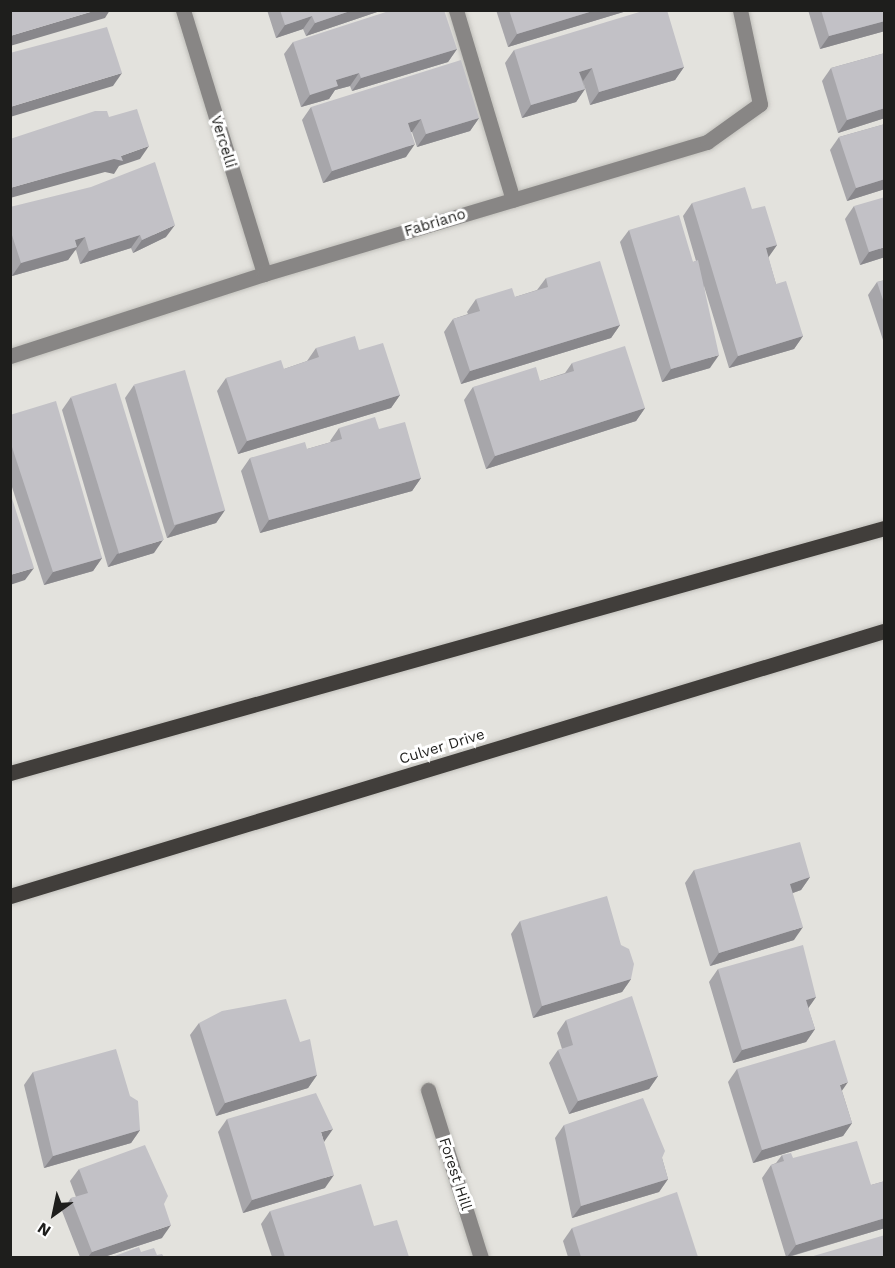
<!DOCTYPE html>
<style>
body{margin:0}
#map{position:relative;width:895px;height:1268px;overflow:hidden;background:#e3e2dd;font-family:"Work Sans",sans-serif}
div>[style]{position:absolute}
.roads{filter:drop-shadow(0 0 2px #c0bfba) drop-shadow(0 0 2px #c0bfba)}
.minor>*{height:15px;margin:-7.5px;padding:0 7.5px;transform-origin:7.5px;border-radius:7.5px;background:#888685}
.major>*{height:15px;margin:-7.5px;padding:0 7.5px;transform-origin:7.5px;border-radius:7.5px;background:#413e3b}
.wall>*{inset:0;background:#a7a6aa}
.shaded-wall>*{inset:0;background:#88878b}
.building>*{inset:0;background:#c2c1c6;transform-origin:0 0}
span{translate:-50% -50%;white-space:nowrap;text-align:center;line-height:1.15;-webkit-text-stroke:6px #fff;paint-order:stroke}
.street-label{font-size:15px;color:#1e1e1c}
.frame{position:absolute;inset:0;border:12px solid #1e1e1c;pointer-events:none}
.north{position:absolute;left:24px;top:1184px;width:60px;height:60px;-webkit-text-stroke:4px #fff;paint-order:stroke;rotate:213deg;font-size:16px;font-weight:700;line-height:24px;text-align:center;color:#1e1e1c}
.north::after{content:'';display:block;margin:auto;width:21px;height:27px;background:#1e1e1c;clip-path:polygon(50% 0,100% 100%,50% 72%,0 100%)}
</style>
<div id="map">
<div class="roads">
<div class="minor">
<div style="left:183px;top:10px;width:276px;rotate:72.9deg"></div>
<div style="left:456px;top:10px;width:198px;rotate:73.3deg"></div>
<div style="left:10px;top:356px;width:267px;rotate:-17.9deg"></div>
<div style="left:264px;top:274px;width:462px;rotate:-16.6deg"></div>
<div style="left:707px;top:142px;width:65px;rotate:-35.6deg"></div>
<div style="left:760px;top:104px;width:96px;rotate:-102deg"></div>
<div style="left:428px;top:1090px;width:176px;rotate:72.5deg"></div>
</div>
<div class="major">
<div style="left:10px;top:773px;width:908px;rotate:-15.66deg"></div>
<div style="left:10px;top:896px;width:913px;rotate:-16.87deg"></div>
</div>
</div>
<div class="wall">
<div style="clip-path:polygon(267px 10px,383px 10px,306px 36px,303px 29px,276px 38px)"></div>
<div style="clip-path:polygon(496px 10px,630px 10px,508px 47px)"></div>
<div style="clip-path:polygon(808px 10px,885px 10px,885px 31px,820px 49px)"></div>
<div style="clip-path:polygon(293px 42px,457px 49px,448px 62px,352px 91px,350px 86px,335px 90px,329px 99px,301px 107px,284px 54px)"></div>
<div style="clip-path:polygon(514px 50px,684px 67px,675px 80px,590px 105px,583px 81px,585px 89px,576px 102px,522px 118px,505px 63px)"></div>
<div style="clip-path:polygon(885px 53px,885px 118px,838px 133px,822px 81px,831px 68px)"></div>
<div style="clip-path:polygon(311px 107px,479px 118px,470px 131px,417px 147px,412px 132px,411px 132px,406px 157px,323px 183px,302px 120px)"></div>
<div style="clip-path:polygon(885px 124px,885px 189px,847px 201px,830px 150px,839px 137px)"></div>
<div style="clip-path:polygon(692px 203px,752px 209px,777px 245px,768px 257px,776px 284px,803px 336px,794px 349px,729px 368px,704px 286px,710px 368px,662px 382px,620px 242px,629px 230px,693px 262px,696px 261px,683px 216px)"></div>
<div style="clip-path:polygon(854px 206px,885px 257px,860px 265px,845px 219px)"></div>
<div style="clip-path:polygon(10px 207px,166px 237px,133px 253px,131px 248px,80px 264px,76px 250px,74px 251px,68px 260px,12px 276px,10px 271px)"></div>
<div style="clip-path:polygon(546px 278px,620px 325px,611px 338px,461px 384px,444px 332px,453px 319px,468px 314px,467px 312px,476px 299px,515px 297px,537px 290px)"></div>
<div style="clip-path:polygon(885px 280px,885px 346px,868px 295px,877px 282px)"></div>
<div style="clip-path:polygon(316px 348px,359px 350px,400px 395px,391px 408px,238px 454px,217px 391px,226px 378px,284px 369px,307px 361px)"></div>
<div style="clip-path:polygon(572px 363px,645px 408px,636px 421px,486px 469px,464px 400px,473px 387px,540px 381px,565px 373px)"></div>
<div style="clip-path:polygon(134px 385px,225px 510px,216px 523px,167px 538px,125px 398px)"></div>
<div style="clip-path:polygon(71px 397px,154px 553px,108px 567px,62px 410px)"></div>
<div style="clip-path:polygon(10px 415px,102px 558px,93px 571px,44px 585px,10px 481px)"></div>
<div style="clip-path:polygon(339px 428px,379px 429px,421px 478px,412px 491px,260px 533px,241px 471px,250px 458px,307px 449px,331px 442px,330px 441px)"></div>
<div style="clip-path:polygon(694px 870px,810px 877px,801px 890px,793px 893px,794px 940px,710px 966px,685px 883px)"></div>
<div style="clip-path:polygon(520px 921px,631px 979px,622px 992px,533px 1018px,511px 934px)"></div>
<div style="clip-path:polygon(718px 969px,816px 997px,808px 1008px,815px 1029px,806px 1042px,733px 1063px,709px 982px)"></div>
<div style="clip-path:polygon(566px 1020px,658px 1076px,649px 1089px,569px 1114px,549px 1063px,558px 1050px,562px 1049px,557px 1033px)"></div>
<div style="clip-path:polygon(199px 1023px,317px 1075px,308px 1088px,216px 1116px,190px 1035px)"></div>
<div style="clip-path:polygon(737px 1069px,842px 1091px,852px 1123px,843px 1136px,753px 1163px,728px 1082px)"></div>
<div style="clip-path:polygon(33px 1072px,140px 1130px,131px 1143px,44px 1168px,24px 1085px)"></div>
<div style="clip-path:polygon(227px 1119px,324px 1142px,325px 1188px,243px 1213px,218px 1132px)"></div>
<div style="clip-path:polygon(564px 1125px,662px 1158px,668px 1179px,659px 1192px,572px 1218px,555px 1138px)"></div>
<div style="clip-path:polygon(782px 1155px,793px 1158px,871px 1185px,885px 1181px,885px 1228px,789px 1257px,786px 1257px,762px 1178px,771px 1165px,776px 1163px)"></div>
<div style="clip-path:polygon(79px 1169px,162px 1238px,104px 1257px,80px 1257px,62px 1211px,71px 1198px,76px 1197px,70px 1181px)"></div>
<div style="clip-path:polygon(270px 1211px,409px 1257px,272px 1257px,261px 1224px)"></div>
<div style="clip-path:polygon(572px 1228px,698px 1257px,568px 1257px,563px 1241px)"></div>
</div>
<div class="shaded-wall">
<div style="clip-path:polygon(97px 10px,110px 10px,105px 18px,10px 46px,10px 36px)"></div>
<div style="clip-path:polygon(353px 10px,383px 10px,306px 36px,315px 23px)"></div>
<div style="clip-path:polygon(596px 10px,630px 10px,508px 47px,517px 34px)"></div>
<div style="clip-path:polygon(312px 16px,303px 29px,276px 38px,285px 25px)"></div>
<div style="clip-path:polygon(885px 21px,885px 31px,820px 49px,829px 36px)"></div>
<div style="clip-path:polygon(457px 49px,448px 62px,352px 91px,361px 78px)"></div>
<div style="clip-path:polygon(684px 67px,675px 80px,590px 105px,599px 92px)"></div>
<div style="clip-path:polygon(592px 68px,583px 81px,579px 72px)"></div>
<div style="clip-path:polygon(122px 73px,113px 86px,10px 117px,10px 107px)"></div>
<div style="clip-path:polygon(359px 73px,350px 86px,335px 90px,329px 99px,301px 107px,310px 95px,336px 80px)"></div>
<div style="clip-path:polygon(585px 89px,576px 102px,522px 118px,531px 105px)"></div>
<div style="clip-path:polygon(885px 108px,885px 118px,838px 133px,847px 120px)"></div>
<div style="clip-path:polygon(479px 118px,470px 131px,417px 147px,426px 134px)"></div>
<div style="clip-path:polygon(421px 119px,412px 132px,399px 136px,408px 123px)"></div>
<div style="clip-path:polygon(415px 144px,406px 157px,323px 183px,332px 171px)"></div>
<div style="clip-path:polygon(149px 146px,140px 159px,119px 166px,114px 174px,105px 172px,10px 198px,10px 188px,121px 156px)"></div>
<div style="clip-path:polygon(885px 179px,885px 189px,847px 201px,856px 188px)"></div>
<div style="clip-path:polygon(175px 225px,166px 237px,133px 253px,142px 240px)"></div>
<div style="clip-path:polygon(140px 235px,131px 248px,80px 264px,89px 251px)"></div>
<div style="clip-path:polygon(85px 237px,68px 260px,12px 276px,21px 263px,75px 240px)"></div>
<div style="clip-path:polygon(777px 245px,768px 258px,766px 248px)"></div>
<div style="clip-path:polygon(885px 247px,885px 257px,860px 265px,869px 252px)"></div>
<div style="clip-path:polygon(620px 325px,611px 338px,461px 384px,470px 371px)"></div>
<div style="clip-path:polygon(803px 336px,794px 349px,729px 368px,738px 356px)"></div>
<div style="clip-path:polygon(719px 355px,710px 368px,662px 382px,671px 369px)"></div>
<div style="clip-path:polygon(400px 395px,391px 408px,238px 454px,247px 441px)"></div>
<div style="clip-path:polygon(645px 408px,636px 421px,486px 469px,495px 456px)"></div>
<div style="clip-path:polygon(421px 478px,412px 491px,260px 533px,269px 520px)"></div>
<div style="clip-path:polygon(225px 510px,216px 523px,167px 538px,176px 525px)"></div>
<div style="clip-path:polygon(163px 540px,154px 553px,108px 567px,117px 554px)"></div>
<div style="clip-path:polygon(102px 558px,93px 571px,44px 585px,53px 572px)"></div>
<div style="clip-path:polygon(34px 568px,25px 580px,10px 585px,10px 575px)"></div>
<div style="clip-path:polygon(810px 877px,801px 890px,781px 897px,790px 884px)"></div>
<div style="clip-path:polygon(803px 927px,794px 940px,710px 966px,719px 953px)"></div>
<div style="clip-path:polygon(631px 979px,622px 992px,533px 1018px,542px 1006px)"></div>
<div style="clip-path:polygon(816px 997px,807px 1010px,806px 1000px)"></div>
<div style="clip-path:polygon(815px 1029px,806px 1042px,733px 1063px,742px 1050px)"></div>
<div style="clip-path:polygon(317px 1075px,308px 1088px,216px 1116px,225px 1103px)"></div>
<div style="clip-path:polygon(658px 1076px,649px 1089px,569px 1114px,578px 1101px)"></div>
<div style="clip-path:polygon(848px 1082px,839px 1095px,840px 1085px)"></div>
<div style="clip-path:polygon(852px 1123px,843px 1136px,753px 1163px,762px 1150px)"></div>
<div style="clip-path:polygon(333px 1129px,324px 1142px,321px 1132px)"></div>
<div style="clip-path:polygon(140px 1130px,131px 1143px,44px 1168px,53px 1156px)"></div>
<div style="clip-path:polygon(334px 1175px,325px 1188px,243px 1213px,252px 1200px)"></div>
<div style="clip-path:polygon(668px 1179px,659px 1192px,572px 1218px,581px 1206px)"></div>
<div style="clip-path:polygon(885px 1218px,885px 1228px,787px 1257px,796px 1245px)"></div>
<div style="clip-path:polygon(171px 1225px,162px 1238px,104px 1257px,88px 1257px,92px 1252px)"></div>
</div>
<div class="building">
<div style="clip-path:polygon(10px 10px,97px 10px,10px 36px)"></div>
<div style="clip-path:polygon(280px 10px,353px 10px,315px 23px,312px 16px,285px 25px)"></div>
<div style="clip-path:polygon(392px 10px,444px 10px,457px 49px,361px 78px,359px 73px,336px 80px,338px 86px,310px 95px,293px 42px)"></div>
<div style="clip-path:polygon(509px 10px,596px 10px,517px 34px)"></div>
<div style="clip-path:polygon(646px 10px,667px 10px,684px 67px,599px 92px,592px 68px,579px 72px,585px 89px,531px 105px,514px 50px)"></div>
<div style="clip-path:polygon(821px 10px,885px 10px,885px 21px,829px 36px)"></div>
<div style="clip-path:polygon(107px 27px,122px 73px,10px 107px,10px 53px)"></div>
<div style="clip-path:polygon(885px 53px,885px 108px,847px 120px,831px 68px)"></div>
<div style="clip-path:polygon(461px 60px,479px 118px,426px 134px,421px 119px,408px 123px,415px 144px,332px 171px,311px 107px)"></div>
<div style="clip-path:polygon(137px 109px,149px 146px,121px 156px,123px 161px,114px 159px,10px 188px,10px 139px,95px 111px,107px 111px,109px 117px)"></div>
<div style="clip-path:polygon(885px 124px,885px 179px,856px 188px,839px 137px)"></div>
<div style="clip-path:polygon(155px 162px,175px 225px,142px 240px,140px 235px,89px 251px,85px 237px,75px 240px,77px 247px,21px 263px,10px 229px,10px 207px,91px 187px)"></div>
<div style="clip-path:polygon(745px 187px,752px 209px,765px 206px,777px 245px,766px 248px,776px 284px,786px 281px,803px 336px,738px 356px,692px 203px)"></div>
<div style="clip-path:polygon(885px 197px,885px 247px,869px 252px,854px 206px)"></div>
<div style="clip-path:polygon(679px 215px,693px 262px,698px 260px,719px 355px,671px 369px,629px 230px)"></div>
<div style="clip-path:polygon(600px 261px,620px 325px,470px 371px,453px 319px,480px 311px,476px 299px,512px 288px,515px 297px,548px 287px,546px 278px)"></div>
<div style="clip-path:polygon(885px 280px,885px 306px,877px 282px)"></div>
<div style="clip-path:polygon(355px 336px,359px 350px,383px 343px,400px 395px,247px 441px,226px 378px,281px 360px,284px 369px,319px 357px,316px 348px)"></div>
<div style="clip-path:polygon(625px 346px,645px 408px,495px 456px,473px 387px,536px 367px,540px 381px,574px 371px,572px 363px)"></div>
<div style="left:185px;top:370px;width:146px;height:53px;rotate:74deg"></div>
<div style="left:116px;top:383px;width:164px;height:47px;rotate:73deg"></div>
<div style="clip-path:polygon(56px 401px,102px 558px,53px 572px,10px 441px,10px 415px)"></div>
<div style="clip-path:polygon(375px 417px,379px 429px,405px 422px,421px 478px,269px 520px,250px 458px,305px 442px,307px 449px,342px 439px,339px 428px)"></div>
<div style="clip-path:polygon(10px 492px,34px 568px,10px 575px)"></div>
<div style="clip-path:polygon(800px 842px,810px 877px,790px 884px,803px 927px,719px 953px,694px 870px)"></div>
<div style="clip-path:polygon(607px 896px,621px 945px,629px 949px,634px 964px,631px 979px,542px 1006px,520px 921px)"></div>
<div style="clip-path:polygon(803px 945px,816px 997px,806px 1000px,815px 1029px,742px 1050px,718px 969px)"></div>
<div style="clip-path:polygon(632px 996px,658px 1076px,578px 1101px,558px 1050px,573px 1045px,566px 1020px)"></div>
<div style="clip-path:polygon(286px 999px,300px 1042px,310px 1039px,317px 1075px,225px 1103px,199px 1023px,222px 1011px)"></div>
<div style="clip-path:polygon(835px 1040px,848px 1082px,840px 1085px,852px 1123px,762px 1150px,737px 1069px)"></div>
<div style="clip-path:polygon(116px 1049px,130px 1096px,138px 1101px,140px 1130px,53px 1156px,33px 1072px)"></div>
<div style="clip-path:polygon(316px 1093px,333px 1129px,321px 1132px,334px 1175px,252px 1200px,227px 1119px)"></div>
<div style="clip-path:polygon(643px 1098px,665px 1151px,662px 1158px,668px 1179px,581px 1206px,564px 1125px)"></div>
<div style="clip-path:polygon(857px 1141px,871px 1185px,885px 1181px,885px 1218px,796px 1245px,771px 1165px,784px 1161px,782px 1155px,791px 1153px,793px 1158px)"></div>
<div style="clip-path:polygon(145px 1145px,168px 1196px,164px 1204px,171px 1225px,92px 1252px,71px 1198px,88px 1193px,79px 1169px)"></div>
<div style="clip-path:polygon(361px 1184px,374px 1226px,397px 1220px,409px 1257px,285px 1257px,270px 1211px)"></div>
<div style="clip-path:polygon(677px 1192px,698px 1257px,581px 1257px,572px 1228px)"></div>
<div style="clip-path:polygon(885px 1235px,885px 1257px,810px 1257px)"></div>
<div style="clip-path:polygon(139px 1247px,141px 1252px,154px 1248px,157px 1255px,162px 1254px,164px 1257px,112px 1257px)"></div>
</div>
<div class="street-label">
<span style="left:223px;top:142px;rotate:73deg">Vercelli</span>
<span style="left:435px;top:223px;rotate:-17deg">Fabriano</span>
<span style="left:442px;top:747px;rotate:-17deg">Culver Drive</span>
<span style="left:455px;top:1174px;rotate:72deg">Forest Hill</span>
</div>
<div class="frame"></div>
<div class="north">N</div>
</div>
